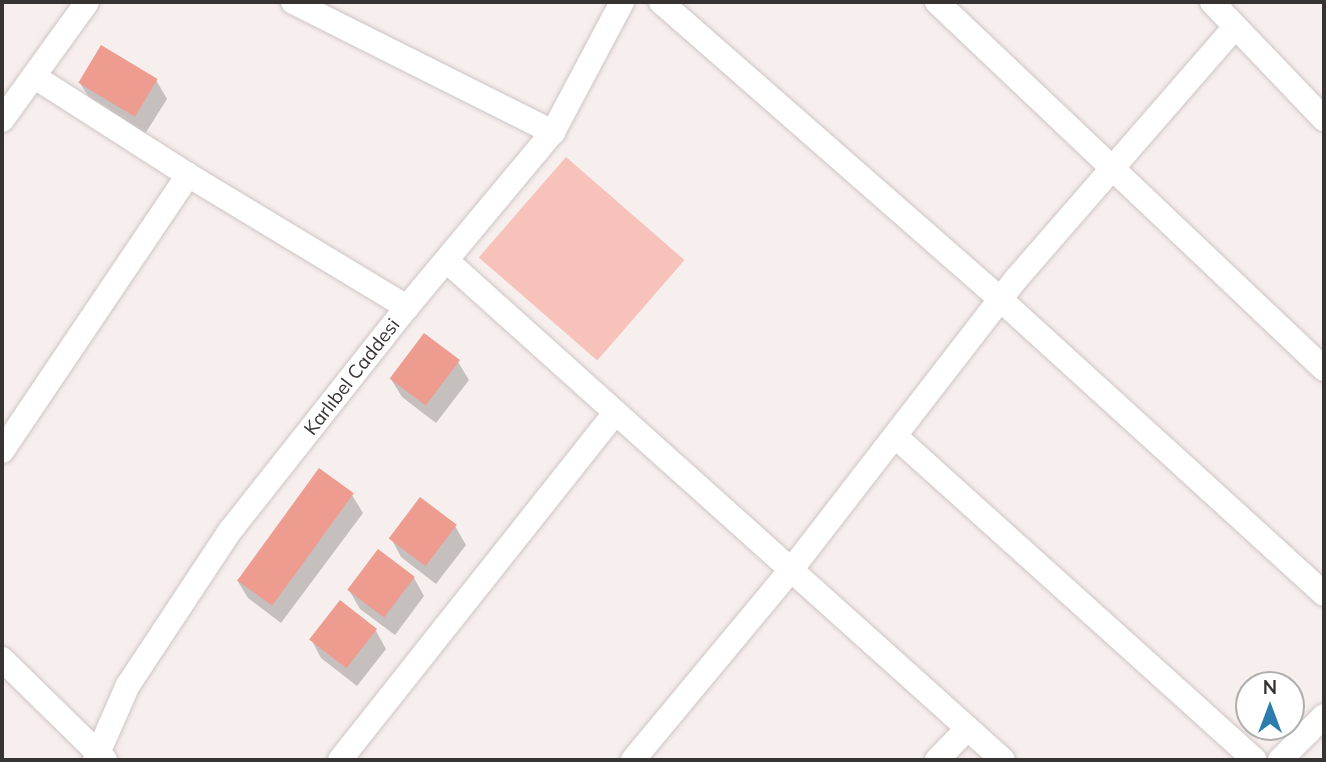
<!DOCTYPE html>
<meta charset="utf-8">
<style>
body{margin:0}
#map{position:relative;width:1326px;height:762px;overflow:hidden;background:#f7efee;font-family:Mulish,sans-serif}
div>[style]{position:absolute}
.green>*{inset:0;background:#f7c2ba;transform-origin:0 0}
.shadow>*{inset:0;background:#0003}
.building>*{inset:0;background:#ed9c8f;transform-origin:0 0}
.roads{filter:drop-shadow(0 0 2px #cec6c5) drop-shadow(0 0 2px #cec6c5)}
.minor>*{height:24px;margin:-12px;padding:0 12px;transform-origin:12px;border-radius:12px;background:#fff}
span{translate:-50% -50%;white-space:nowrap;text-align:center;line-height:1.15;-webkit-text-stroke:5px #fff;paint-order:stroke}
.street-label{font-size:19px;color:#363332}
.frame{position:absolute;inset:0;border:4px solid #363332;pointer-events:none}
.north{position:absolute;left:1235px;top:671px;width:70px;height:70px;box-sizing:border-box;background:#fff;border:2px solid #afadad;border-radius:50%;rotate:0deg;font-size:19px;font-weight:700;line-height:28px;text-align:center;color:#363332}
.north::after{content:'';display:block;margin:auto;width:24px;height:32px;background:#2b7dae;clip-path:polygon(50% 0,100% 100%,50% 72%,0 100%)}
</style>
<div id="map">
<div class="green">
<div style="left:566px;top:157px;width:157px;height:133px;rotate:41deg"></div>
</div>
<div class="shadow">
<div style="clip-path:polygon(156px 80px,167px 99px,145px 134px,91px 101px,80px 83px)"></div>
<div style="clip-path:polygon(458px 362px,469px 380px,436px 423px,402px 397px,391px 379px)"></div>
<div style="clip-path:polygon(352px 495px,363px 513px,281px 623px,248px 598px,237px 580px)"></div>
<div style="clip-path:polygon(455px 526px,466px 545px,436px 584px,401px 557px,391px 538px)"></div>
<div style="clip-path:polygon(414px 578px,424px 596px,395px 635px,360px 609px,349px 590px)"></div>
<div style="clip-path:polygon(376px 631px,386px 649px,357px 686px,321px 658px,311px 639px)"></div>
</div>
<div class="building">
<div style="left:101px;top:45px;width:66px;height:44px;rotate:31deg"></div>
<div style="left:424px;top:333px;width:45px;height:57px;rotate:37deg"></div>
<div style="left:319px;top:468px;width:43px;height:139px;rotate:36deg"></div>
<div style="left:420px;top:497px;width:46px;height:52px;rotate:37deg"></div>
<div style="left:378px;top:549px;width:46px;height:51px;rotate:37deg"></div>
<div style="left:340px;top:600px;width:47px;height:50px;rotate:38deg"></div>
</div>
<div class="roads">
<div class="minor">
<div style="left:293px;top:2px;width:291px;rotate:26.6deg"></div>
<div style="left:661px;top:2px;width:451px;rotate:41.2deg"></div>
<div style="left:1000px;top:299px;width:438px;rotate:42.3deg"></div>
<div style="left:937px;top:2px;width:533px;rotate:43.48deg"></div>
<div style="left:1212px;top:2px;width:162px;rotate:46.3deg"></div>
<div style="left:35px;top:77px;width:182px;rotate:32.6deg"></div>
<div style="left:188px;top:175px;width:256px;rotate:31.1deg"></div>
<div style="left:2px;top:120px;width:145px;rotate:-54.2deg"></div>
<div style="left:447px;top:261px;width:747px;rotate:41.91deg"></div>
<div style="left:895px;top:436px;width:484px;rotate:42deg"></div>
<div style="left:2px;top:451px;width:333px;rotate:-56deg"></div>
<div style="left:2px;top:659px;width:144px;rotate:44.4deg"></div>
<div style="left:95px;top:760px;width:82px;rotate:-66.3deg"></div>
<div style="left:128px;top:685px;width:185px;rotate:-56.5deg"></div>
<div style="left:230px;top:531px;width:285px;rotate:-51.7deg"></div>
<div style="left:407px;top:307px;width:228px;rotate:-50.2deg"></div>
<div style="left:553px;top:132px;width:147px;rotate:-62deg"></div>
<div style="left:340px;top:760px;width:441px;rotate:-51.6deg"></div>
<div style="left:633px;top:760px;width:247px;rotate:-50.3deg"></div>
<div style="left:791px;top:570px;width:368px;rotate:-52.3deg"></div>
<div style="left:1016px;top:279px;width:332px;rotate:-49deg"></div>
<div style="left:937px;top:760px;width:43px;rotate:-45.9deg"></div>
<div style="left:1280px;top:760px;width:62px;rotate:-45deg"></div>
</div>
</div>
<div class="street-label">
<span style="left:352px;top:377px;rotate:-52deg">Karlıbel Caddesi</span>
</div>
<div class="frame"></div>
<div class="north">N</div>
</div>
